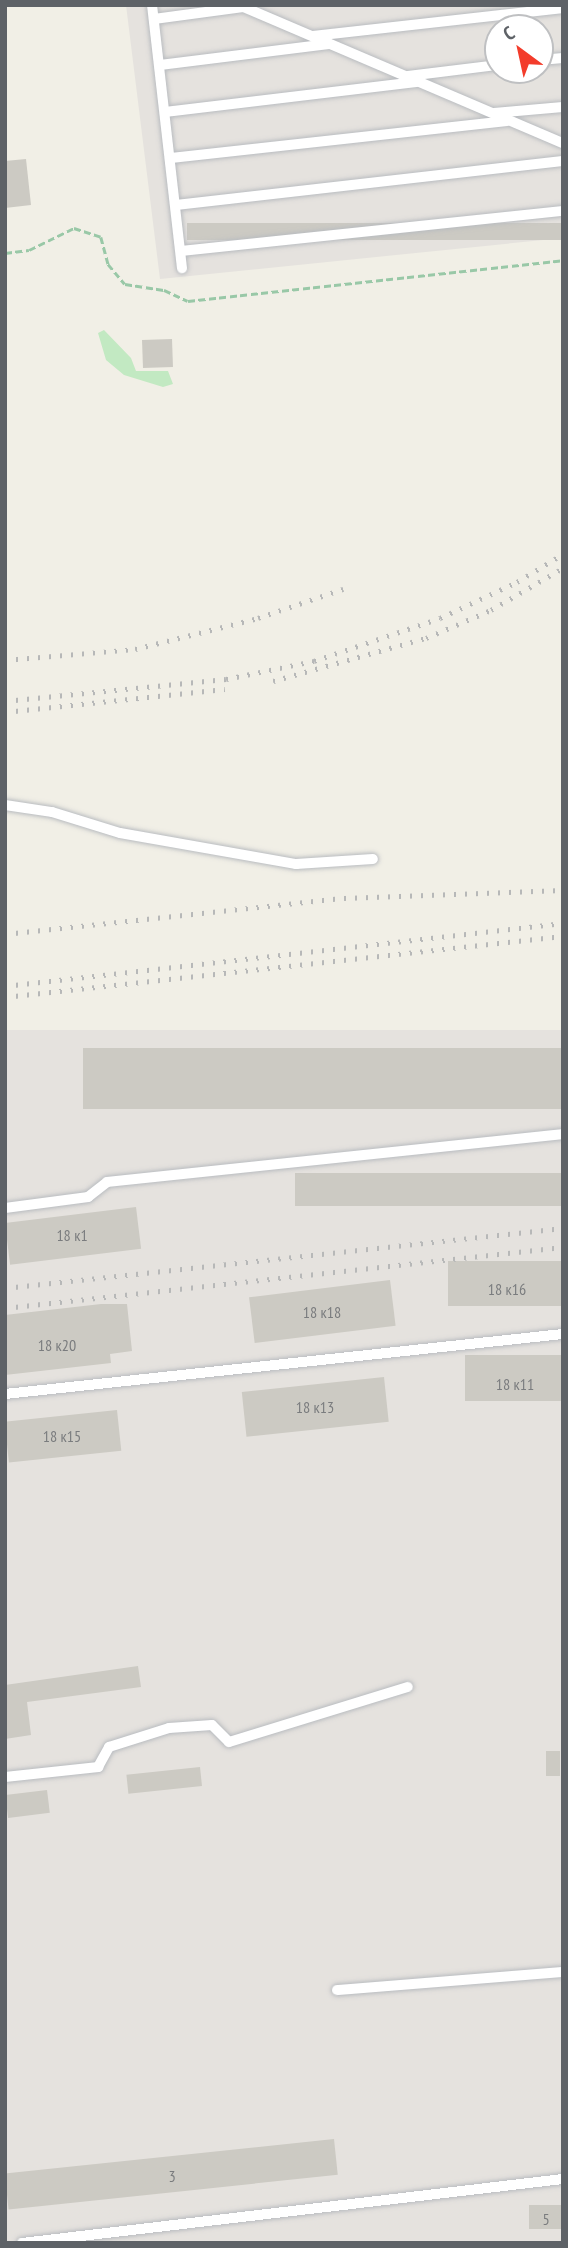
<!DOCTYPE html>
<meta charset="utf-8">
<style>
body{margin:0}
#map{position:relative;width:568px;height:2248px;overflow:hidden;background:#f1efe6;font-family:"PT Sans Narrow",sans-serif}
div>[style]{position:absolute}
.industrial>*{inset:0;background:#e5e2de;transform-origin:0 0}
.green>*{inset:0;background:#c2e9c2}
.building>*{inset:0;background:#cccac3;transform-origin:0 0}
.path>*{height:2.5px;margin-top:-1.25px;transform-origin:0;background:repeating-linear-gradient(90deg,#99c8a7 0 7px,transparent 0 10.5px)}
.roads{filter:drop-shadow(0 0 2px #b9bcc0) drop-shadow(0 0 2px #b9bcc0)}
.service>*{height:10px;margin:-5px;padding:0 5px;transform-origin:5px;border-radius:5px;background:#fff}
.rail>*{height:4.5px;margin-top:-2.25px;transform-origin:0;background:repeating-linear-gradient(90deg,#b7b8b8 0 2px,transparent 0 11px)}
span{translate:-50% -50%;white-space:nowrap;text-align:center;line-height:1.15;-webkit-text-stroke:7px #fff;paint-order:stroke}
.number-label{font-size:16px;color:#7a7c7e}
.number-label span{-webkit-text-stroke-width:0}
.frame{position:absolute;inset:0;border:7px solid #5e6267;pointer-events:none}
.north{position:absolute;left:484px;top:14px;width:70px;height:70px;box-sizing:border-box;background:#fff;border:2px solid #bfc0c2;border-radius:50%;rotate:327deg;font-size:19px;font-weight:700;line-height:28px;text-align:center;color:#5e6267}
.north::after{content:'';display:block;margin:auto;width:24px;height:32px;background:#f33c2b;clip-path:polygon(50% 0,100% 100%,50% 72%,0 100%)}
</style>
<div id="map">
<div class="industrial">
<div style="clip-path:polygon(evenodd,126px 5px,563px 5px,563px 238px,160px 279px,126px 5px,498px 28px,540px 28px,540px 70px,498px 70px,498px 28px)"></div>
<div style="left:563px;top:1030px;width:1213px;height:561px;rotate:90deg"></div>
</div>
<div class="green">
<div style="clip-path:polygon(104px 330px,131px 358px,136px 371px,168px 371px,173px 384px,163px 387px,124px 375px,106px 360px,98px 333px)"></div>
</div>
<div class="building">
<div style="clip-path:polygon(26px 159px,31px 205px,5px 208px,5px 161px)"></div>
<div style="left:563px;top:223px;width:17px;height:376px;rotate:90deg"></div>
<div style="left:172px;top:339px;width:28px;height:30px;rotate:88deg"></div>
<div style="left:563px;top:1048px;width:61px;height:480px;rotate:90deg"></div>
<div style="left:563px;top:1173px;width:33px;height:268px;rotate:90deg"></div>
<div style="left:136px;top:1207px;width:42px;height:132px;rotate:83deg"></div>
<div style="left:563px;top:1261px;width:45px;height:115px;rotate:90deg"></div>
<div style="left:390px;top:1280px;width:46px;height:142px;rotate:83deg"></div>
<div style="clip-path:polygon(101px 1304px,127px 1304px,132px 1351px,110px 1354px,111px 1363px,5px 1375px,5px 1315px)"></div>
<div style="left:563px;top:1355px;width:46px;height:98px;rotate:90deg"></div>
<div style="left:384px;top:1377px;width:45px;height:143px;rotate:84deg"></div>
<div style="left:117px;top:1410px;width:41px;height:113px;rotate:84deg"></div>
<div style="clip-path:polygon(138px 1666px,141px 1687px,27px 1702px,31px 1735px,5px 1739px,5px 1685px)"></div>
<div style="left:546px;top:1751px;width:14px;height:25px"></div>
<div style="left:200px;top:1767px;width:19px;height:74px;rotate:84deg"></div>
<div style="left:47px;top:1790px;width:23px;height:42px;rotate:83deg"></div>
<div style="left:334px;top:2139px;width:36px;height:331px;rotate:84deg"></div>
<div style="left:563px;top:2205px;width:24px;height:34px;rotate:90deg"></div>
</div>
<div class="path">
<div style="left:5px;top:253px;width:24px;rotate:-7deg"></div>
<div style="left:29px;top:250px;width:50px;rotate:-26.1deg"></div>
<div style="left:74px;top:228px;width:28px;rotate:18deg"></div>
<div style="left:101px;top:237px;width:28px;rotate:75deg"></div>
<div style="left:108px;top:264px;width:26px;rotate:50deg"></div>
<div style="left:125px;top:284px;width:39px;rotate:9deg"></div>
<div style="left:164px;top:290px;width:26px;rotate:25deg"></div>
<div style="left:188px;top:301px;width:377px;rotate:-6.2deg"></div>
</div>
<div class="roads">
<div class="service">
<div style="left:152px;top:5px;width:265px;rotate:83.5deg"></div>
<div style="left:239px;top:5px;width:352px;rotate:23.1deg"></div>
<div style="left:154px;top:19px;width:90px;rotate:-7.7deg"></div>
<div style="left:313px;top:36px;width:252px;rotate:-6.4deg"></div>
<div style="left:540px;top:60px;width:23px;rotate:-5deg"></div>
<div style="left:160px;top:65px;width:170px;rotate:-7.1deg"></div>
<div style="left:408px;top:76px;width:91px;rotate:-7deg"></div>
<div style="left:165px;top:112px;width:255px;rotate:-6.8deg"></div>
<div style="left:494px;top:113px;width:69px;rotate:-5deg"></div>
<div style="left:171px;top:158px;width:338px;rotate:-6.3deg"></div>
<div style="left:176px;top:205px;width:389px;rotate:-6.5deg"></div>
<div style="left:181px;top:251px;width:384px;rotate:-6deg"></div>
<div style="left:5px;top:805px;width:48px;rotate:8.5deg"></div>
<div style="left:52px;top:812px;width:71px;rotate:17.2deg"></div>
<div style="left:120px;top:833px;width:179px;rotate:10deg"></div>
<div style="left:296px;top:864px;width:77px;rotate:-3.7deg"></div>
<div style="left:5px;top:1208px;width:84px;rotate:-7.5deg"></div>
<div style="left:88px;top:1197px;width:24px;rotate:-38deg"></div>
<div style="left:107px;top:1182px;width:459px;rotate:-6deg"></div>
<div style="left:5px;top:1394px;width:561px;rotate:-6.14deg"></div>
<div style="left:5px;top:1777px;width:94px;rotate:-6.1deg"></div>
<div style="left:98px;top:1767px;width:23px;rotate:-61deg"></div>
<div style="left:109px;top:1747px;width:63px;rotate:-17.6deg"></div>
<div style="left:169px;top:1728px;width:43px;rotate:-4deg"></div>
<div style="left:212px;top:1725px;width:24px;rotate:45deg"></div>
<div style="left:229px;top:1742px;width:187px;rotate:-17.1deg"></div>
<div style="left:337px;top:1990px;width:227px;rotate:-4.6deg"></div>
<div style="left:22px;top:2243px;width:545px;rotate:-6.75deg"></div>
</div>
</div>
<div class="rail">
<div style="left:5px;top:660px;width:130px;rotate:-4.8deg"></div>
<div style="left:135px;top:649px;width:127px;rotate:-14.1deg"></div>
<div style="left:258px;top:618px;width:90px;rotate:-18.8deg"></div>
<div style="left:273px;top:681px;width:159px;rotate:-15.7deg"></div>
<div style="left:426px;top:638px;width:71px;rotate:-23.3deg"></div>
<div style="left:491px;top:610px;width:83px;rotate:-30.3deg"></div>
<div style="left:5px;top:701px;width:222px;rotate:-5.7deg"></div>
<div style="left:226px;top:679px;width:90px;rotate:-11.6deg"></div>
<div style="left:314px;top:661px;width:133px;rotate:-18.8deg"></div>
<div style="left:440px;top:618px;width:85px;rotate:-25.1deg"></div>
<div style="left:517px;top:582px;width:54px;rotate:-31.3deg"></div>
<div style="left:5px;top:712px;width:221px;rotate:-6deg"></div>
<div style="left:5px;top:934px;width:341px;rotate:-6.1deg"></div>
<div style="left:344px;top:898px;width:219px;rotate:-2.1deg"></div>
<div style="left:5px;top:986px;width:562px;rotate:-6.44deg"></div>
<div style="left:5px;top:997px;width:561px;rotate:-6.24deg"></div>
<div style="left:5px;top:1288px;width:561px;rotate:-6.14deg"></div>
<div style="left:5px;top:1308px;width:561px;rotate:-6.24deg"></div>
</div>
<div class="number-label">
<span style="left:72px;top:1235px">18 к1</span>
<span style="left:507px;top:1289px">18 к16</span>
<span style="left:322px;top:1312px">18 к18</span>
<span style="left:57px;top:1345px">18 к20</span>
<span style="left:515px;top:1384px">18 к11</span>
<span style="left:315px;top:1407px">18 к13</span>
<span style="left:62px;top:1436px">18 к15</span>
<span style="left:172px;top:2176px">3</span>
<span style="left:546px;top:2219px">5</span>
</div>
<div class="frame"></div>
<div class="north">С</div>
</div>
